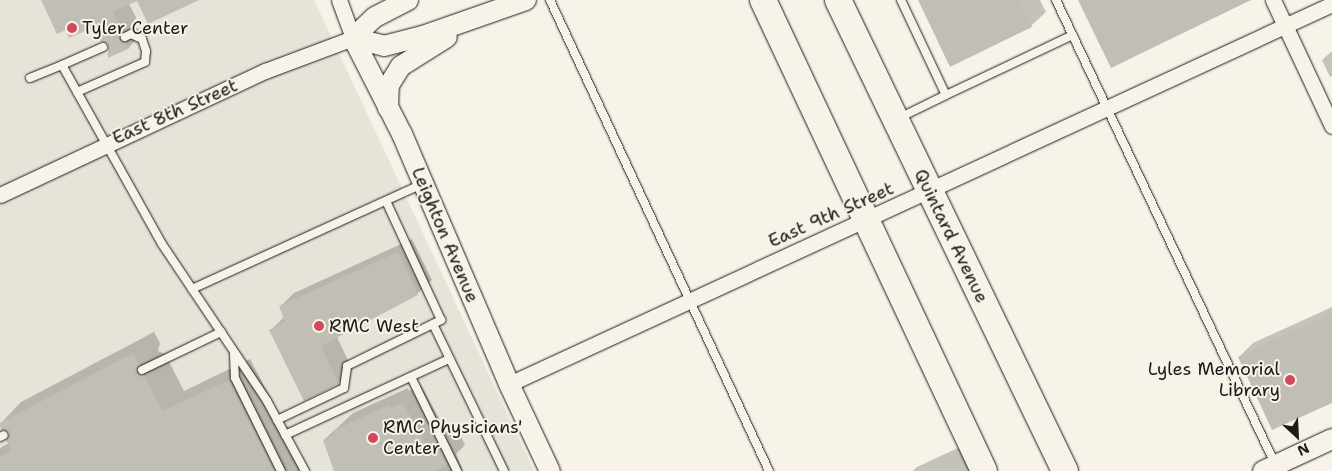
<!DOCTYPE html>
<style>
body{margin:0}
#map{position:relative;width:1332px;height:471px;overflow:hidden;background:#f7f3e8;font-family:"Shantell Sans",sans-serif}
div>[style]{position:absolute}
.built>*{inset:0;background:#e6e3d9}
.shadow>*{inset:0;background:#0003}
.building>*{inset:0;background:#c0beb5}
.roads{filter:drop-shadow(0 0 1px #1c1c1c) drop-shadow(0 0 1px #1c1c1c)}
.service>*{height:8px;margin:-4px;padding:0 4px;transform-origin:4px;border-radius:4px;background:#f7f3e8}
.minor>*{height:15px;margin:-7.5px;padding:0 7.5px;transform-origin:7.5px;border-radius:7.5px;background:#f7f3e8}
.tertiary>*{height:20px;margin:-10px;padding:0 10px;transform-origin:10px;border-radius:10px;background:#f7f3e8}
.trunk>*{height:26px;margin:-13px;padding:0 13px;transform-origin:13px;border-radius:13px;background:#f7f3e8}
.dots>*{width:14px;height:14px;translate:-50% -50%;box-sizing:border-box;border:2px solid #f7f3e8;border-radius:50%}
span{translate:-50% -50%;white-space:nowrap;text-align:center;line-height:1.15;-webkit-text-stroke:4px #f7f3e8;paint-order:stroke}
.poi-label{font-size:18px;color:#1c1c1c}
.left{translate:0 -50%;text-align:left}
.right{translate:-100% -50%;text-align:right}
.street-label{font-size:18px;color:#1c1c1c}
.north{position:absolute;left:1272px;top:411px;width:50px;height:50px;-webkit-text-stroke:4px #f7f3e8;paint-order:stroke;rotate:155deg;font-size:14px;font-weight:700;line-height:20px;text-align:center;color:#1c1c1c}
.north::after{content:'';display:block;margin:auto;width:18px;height:22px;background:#1c1c1c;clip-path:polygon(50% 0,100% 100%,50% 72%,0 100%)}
</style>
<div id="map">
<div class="built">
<div style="clip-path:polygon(0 0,314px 0,534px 471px,0 471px)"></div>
</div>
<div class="shadow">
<div style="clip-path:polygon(42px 0,137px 0,129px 4px,136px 17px,133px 25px,143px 33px,129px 47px,109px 56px,109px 43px,94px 25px,66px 28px)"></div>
<div style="clip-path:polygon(919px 0,1040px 0,1046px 12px,1031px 26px)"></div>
<div style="clip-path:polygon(1332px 51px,1332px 76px,1330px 77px,1322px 60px)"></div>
<div style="clip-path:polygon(412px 239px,432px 280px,417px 294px,337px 337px,352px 369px,338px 383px,271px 330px,284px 317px,280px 307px,294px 293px)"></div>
<div style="clip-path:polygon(1332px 307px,1332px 401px,1239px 357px,1253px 343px)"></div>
<div style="clip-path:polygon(154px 332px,160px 343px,158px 351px,165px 354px,184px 391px,250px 359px,309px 471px,0 471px,0 448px,9px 443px,10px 431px,2px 429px,0 424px,21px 402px)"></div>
<div style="clip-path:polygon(421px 385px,444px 428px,454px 423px,465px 445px,456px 454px,463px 471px,338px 471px,324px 440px,353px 413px,408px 388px,409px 391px)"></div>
<div style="clip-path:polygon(960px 447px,971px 471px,913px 471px,917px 467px)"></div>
</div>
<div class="building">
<div style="clip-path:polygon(41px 0,199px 0,148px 24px,137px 1px,113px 12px,122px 32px,120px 39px,130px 48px,108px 58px,108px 44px,101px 42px,94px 27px,69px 38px,66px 30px,57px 34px)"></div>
<div style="clip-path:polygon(918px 0,1019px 0,1032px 27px,950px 67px)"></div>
<div style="clip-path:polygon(1078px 0,1251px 0,1111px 68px)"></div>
<div style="clip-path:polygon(398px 252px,418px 295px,321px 346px,339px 384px,304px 401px,269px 330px,285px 322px,279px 306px)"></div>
<div style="clip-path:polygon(1332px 313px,1332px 403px,1272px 430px,1238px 357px)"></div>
<div style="clip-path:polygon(133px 353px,139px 365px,137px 373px,144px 375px,162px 411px,229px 380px,275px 471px,0 471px,0 457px,12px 451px,6px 440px,9px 433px,1px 430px,0 423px)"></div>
<div style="clip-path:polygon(403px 403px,426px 445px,436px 441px,448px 465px,434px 471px,334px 471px,323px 440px,335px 434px,333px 431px,389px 405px,391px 408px)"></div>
</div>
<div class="roads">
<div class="service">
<div style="left:550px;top:0;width:519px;rotate:65.06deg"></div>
<div style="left:901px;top:0;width:105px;rotate:64.7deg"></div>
<div style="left:946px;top:95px;width:140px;rotate:-25.3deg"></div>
<div style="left:1056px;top:0;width:513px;rotate:64.73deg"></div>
<div style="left:103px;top:47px;width:45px;rotate:156.3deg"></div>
<div style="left:62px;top:65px;width:205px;rotate:60.8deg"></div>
<div style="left:162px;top:244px;width:189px;rotate:56.2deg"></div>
<div style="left:267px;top:401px;width:80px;rotate:61.5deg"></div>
<div style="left:30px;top:78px;width:35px;rotate:-22deg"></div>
<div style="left:77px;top:92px;width:74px;rotate:-23.8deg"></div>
<div style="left:145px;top:62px;width:11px;rotate:-85deg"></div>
<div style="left:146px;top:51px;width:13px;rotate:-108deg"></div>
<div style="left:142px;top:39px;width:12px;rotate:-156deg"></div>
<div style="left:131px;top:34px;width:7px;rotate:153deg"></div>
<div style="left:899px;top:118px;width:52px;rotate:-26.1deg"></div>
<div style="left:192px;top:289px;width:253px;rotate:-24.5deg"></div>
<div style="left:433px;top:324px;width:163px;rotate:64.2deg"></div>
<div style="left:234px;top:353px;width:25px;rotate:88deg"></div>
<div style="left:235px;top:378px;width:104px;rotate:63.7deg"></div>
<div style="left:142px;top:370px;width:88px;rotate:-25.7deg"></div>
<div style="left:411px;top:377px;width:105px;rotate:63.9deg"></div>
<div style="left:277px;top:420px;width:74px;rotate:-25.5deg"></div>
<div style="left:344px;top:388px;width:22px;rotate:-82deg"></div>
<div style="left:347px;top:366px;width:105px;rotate:-26.1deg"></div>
<div style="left:441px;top:320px;width:131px;rotate:-114.8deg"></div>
<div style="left:285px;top:435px;width:181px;rotate:-24.9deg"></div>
<div style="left:0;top:437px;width:4px;rotate:-27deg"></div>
</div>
<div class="minor">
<div style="left:1273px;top:0;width:139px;rotate:64.9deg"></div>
<div style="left:0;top:195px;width:293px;rotate:-25.1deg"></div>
<div style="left:265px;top:71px;width:94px;rotate:-20.6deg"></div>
<div style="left:353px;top:38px;width:40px;rotate:-110.2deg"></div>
<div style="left:509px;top:384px;width:906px;rotate:-24.78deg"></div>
</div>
<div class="tertiary">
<div style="left:353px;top:38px;width:108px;rotate:63deg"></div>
<div style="left:402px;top:134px;width:272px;rotate:66.8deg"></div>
<div style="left:509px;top:384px;width:96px;rotate:64.8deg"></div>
<div style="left:353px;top:38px;width:32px;rotate:14deg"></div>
<div style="left:384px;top:46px;width:40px;rotate:-14.4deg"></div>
<div style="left:423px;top:36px;width:109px;rotate:-19.3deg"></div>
<div style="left:353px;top:38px;width:30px;rotate:-44deg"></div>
<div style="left:375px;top:17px;width:37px;rotate:-27deg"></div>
<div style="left:388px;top:108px;width:23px;rotate:-88deg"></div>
<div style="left:389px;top:85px;width:22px;rotate:-58deg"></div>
<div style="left:401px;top:66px;width:54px;rotate:-32.2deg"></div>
<div style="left:1263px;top:471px;width:76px;rotate:-24.9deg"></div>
</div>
<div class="trunk">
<div style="left:763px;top:0;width:520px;rotate:64.86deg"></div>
<div style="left:838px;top:0;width:523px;rotate:64.27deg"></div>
</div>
</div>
<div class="dots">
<div style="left:72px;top:28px;background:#d1495b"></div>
<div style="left:319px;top:326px;background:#d1495b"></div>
<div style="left:1290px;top:380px;background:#d1495b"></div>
<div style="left:373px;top:438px;background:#d1495b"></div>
</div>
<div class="poi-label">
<span class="left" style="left:82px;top:28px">Tyler Center</span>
<span class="left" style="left:329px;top:326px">RMC West</span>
<span class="right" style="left:1280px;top:380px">Lyles Memorial<br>Library</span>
<span class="left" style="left:383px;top:438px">RMC Physicians'<br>Center</span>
</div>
<div class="street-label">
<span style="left:175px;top:112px;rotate:-24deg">East 8th Street</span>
<span style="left:831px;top:215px;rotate:-24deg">East 9th Street</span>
<span style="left:445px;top:235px;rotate:67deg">Leighton Avenue</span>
<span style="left:951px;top:236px;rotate:64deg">Quintard Avenue</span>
</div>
<div class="north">N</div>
</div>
